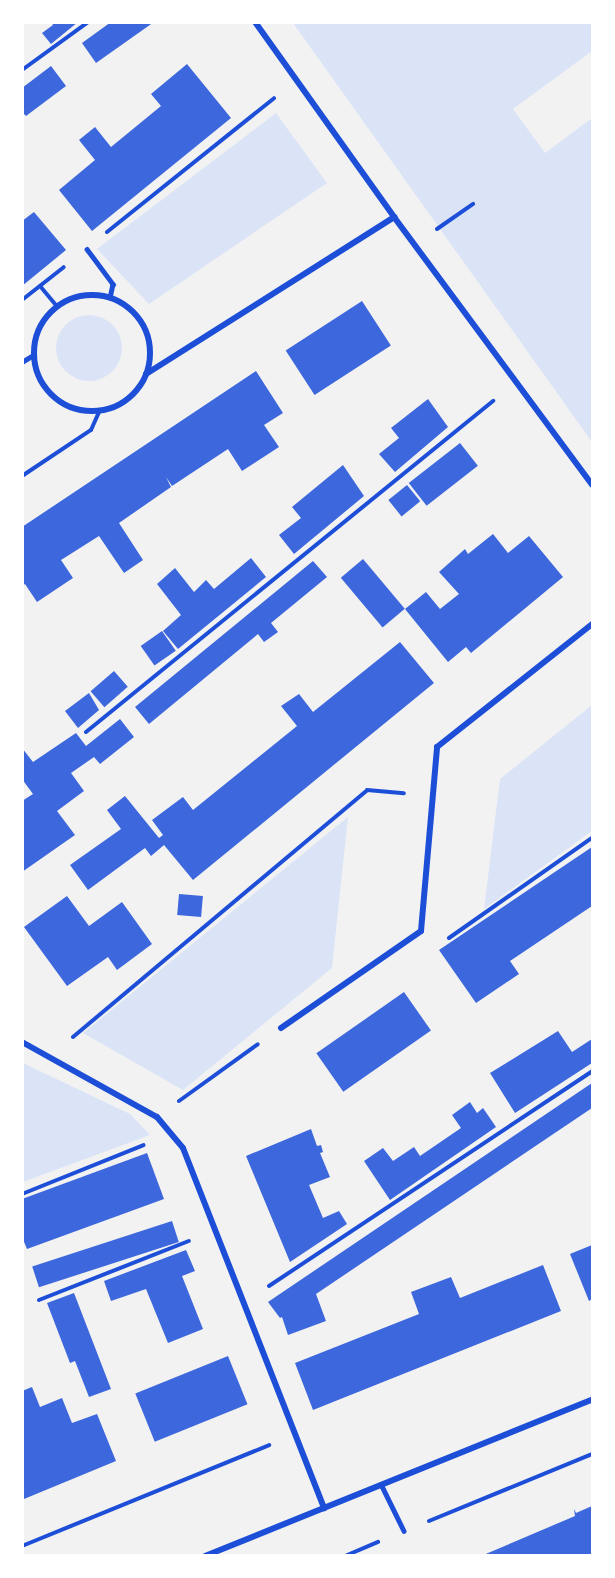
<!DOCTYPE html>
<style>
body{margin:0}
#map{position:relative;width:615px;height:1578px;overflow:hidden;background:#f2f2f2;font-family:Rubik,sans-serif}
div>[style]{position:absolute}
.green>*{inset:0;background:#dbe4f7}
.round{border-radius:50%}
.building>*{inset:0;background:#3d67dc;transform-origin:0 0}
.path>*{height:4px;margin:-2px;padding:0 2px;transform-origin:2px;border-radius:2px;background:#1d4ed8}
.service>*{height:4.5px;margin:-2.25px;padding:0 2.25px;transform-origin:2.25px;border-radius:2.25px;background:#1d4ed8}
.minor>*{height:6px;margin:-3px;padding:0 3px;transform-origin:3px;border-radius:3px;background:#1d4ed8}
.minor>.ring{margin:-3px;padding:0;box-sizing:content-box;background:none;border:6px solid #1d4ed8;border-radius:50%}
span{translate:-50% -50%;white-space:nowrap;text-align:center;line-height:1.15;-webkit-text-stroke:6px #fff;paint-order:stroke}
.frame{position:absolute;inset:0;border:24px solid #fff;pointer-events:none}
</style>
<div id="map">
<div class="green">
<div style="clip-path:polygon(293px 23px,592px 23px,592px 51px,513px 109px,545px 153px,592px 118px,592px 442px)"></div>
<div style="clip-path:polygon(276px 113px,327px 183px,149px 304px,97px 249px)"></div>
<div class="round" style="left:56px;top:315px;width:66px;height:66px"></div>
<div style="clip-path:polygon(592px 705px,592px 831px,484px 909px,500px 779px)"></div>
<div style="clip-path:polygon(348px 817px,332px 968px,183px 1090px,83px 1033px)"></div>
<div style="clip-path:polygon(23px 1063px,130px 1114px,150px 1135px,23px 1182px)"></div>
</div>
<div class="building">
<div style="clip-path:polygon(51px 22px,78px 22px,51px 44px,42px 33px,53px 25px)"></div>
<div style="clip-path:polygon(111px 22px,154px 22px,96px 63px,82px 43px)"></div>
<div style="clip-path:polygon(187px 64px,231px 118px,92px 231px,59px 190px,95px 160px,79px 140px,95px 127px,111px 147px,161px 106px,151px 94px)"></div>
<div style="clip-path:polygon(51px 66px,66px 86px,26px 116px,22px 112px,22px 88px)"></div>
<div style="clip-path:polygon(34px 212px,66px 250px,22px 286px,22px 221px)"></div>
<div style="left:362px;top:301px;width:53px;height:91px;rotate:57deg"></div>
<div style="clip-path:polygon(256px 371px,283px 413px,264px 425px,279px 447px,242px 471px,228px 449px,172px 486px,166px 477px,171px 487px,119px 523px,143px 560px,124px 573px,99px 536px,61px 560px,73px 578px,37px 602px,25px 584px,22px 586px,22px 527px)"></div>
<div style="clip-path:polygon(428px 399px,448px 427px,395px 472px,379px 454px,399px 438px,391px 428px)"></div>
<div style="left:460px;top:443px;width:29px;height:65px;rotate:52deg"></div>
<div style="clip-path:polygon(343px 465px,364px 496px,294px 554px,279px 535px,301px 518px,292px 507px)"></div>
<div style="left:407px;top:485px;width:21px;height:24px;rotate:51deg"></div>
<div style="clip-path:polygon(493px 534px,508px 553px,529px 536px,563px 577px,471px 653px,466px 647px,448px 662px,405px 609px,426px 592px,440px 609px,459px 594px,439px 572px,465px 549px,468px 554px)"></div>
<div style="clip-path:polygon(251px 558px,266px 577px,178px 649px,163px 631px,181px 615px,157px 584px,175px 568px,194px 592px,206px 580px,214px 589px)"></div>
<div style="left:363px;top:559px;width:65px;height:29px;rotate:50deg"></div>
<div style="clip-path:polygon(313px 561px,327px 577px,271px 623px,278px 632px,264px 642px,258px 634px,149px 724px,135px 707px)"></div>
<div style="left:162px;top:631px;width:24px;height:26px;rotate:55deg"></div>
<div style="clip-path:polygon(400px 642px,434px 683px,193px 880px,164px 845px,151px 856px,145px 848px,88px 890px,70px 865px,121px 829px,107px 810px,125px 796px,159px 838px,163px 835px,152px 820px,183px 797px,193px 810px,297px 726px,281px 706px,299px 694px,313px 712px)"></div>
<div style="left:114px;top:671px;width:21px;height:31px;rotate:49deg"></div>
<div style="clip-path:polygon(89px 693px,99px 710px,78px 728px,65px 711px)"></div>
<div style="clip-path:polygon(120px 719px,134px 737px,100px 764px,94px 757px,71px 773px,84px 791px,57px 811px,75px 835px,22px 872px,22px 801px,33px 794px,22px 779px,22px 748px,33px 762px,76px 733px,86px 746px)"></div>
<div style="clip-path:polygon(592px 847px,592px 906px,510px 961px,519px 974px,476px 1003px,439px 950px)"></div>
<div style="left:179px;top:894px;width:24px;height:21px;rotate:5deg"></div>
<div style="clip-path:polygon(67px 896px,89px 926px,122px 902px,152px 944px,117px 970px,108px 957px,67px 986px,24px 927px)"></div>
<div style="left:404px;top:992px;width:47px;height:107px;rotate:55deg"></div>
<div style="clip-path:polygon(558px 1031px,572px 1052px,592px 1039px,592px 1063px,515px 1113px,490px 1073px)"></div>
<div style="clip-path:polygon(592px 1083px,592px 1108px,316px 1294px,326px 1321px,288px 1335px,282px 1317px,280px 1318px,268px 1302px)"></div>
<div style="clip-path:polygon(470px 1102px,477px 1113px,483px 1108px,496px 1127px,390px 1200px,364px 1161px,383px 1148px,393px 1161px,414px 1147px,420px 1156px,461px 1128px,452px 1115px)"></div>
<div style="clip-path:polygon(311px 1129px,317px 1146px,321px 1145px,323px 1152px,320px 1153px,330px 1177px,309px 1185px,323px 1218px,339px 1211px,347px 1224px,290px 1262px,246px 1156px)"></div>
<div style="clip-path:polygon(147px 1153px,164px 1199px,27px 1249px,22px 1237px,22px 1199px)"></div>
<div style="left:172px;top:1221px;width:22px;height:147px;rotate:72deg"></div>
<div style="clip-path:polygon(592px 1245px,592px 1299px,589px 1301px,570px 1254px)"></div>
<div style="clip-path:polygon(186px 1250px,195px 1271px,182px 1276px,203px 1329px,168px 1343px,146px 1289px,111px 1301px,104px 1281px)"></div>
<div style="clip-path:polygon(543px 1265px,561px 1311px,313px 1410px,295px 1363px,419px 1314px,411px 1292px,451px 1277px,460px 1298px)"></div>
<div style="clip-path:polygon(74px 1293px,111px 1389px,89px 1397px,75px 1361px,70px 1363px,47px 1303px)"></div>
<div style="left:228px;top:1356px;width:52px;height:100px;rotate:68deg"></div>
<div style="clip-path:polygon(32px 1387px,40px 1407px,62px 1398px,72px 1423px,97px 1414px,116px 1461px,24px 1499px,22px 1391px)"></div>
<div style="clip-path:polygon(592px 1506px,591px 1556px,481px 1556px,575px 1516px,574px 1509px,576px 1513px)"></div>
</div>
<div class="path">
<div style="left:22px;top:70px;width:82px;rotate:-36deg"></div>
<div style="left:437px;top:229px;width:44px;rotate:-34.8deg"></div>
<div style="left:107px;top:232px;width:214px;rotate:-38.7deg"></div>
<div style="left:40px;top:286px;width:26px;rotate:50deg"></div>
<div style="left:22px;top:300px;width:53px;rotate:-38.2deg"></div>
<div style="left:22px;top:476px;width:83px;rotate:-33.7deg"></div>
<div style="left:91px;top:430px;width:22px;rotate:-66deg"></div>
<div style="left:86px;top:732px;width:525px;rotate:-39.12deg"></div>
<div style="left:449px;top:938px;width:174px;rotate:-35deg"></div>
<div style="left:73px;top:1037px;width:384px;rotate:-40deg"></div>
<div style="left:367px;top:790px;width:37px;rotate:5deg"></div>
<div style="left:179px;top:1101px;width:97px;rotate:-35.8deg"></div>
<div style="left:22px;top:1194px;width:131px;rotate:-21.9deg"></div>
<div style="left:269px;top:1286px;width:388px;rotate:-33.6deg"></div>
<div style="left:39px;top:1300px;width:161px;rotate:-21.5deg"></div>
<div style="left:429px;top:1521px;width:176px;rotate:-22.3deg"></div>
<div style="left:22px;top:1546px;width:267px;rotate:-22.2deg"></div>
<div style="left:345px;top:1556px;width:36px;rotate:-23deg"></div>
</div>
<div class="service">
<div style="left:87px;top:249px;width:44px;rotate:53.4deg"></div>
<div style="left:113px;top:284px;width:14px;rotate:102deg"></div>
<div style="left:22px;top:362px;width:13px;rotate:-32deg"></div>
<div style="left:381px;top:1484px;width:52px;rotate:63.9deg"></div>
</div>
<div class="minor">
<div style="left:255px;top:22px;width:239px;rotate:54.5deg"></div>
<div style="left:394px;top:217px;width:333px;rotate:53.5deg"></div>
<div class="ring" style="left:34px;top:295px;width:110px;height:110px"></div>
<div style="left:146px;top:374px;width:294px;rotate:-32.3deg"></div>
<div style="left:281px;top:1028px;width:170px;rotate:-34.7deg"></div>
<div style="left:421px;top:931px;width:185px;rotate:-85deg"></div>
<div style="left:437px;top:747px;width:198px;rotate:-38.4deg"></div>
<div style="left:22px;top:1042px;width:154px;rotate:29.1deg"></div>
<div style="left:157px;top:1117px;width:40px;rotate:50deg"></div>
<div style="left:183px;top:1148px;width:387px;rotate:68.6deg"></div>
<div style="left:205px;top:1556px;width:417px;rotate:-22deg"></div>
</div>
<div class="frame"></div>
</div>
